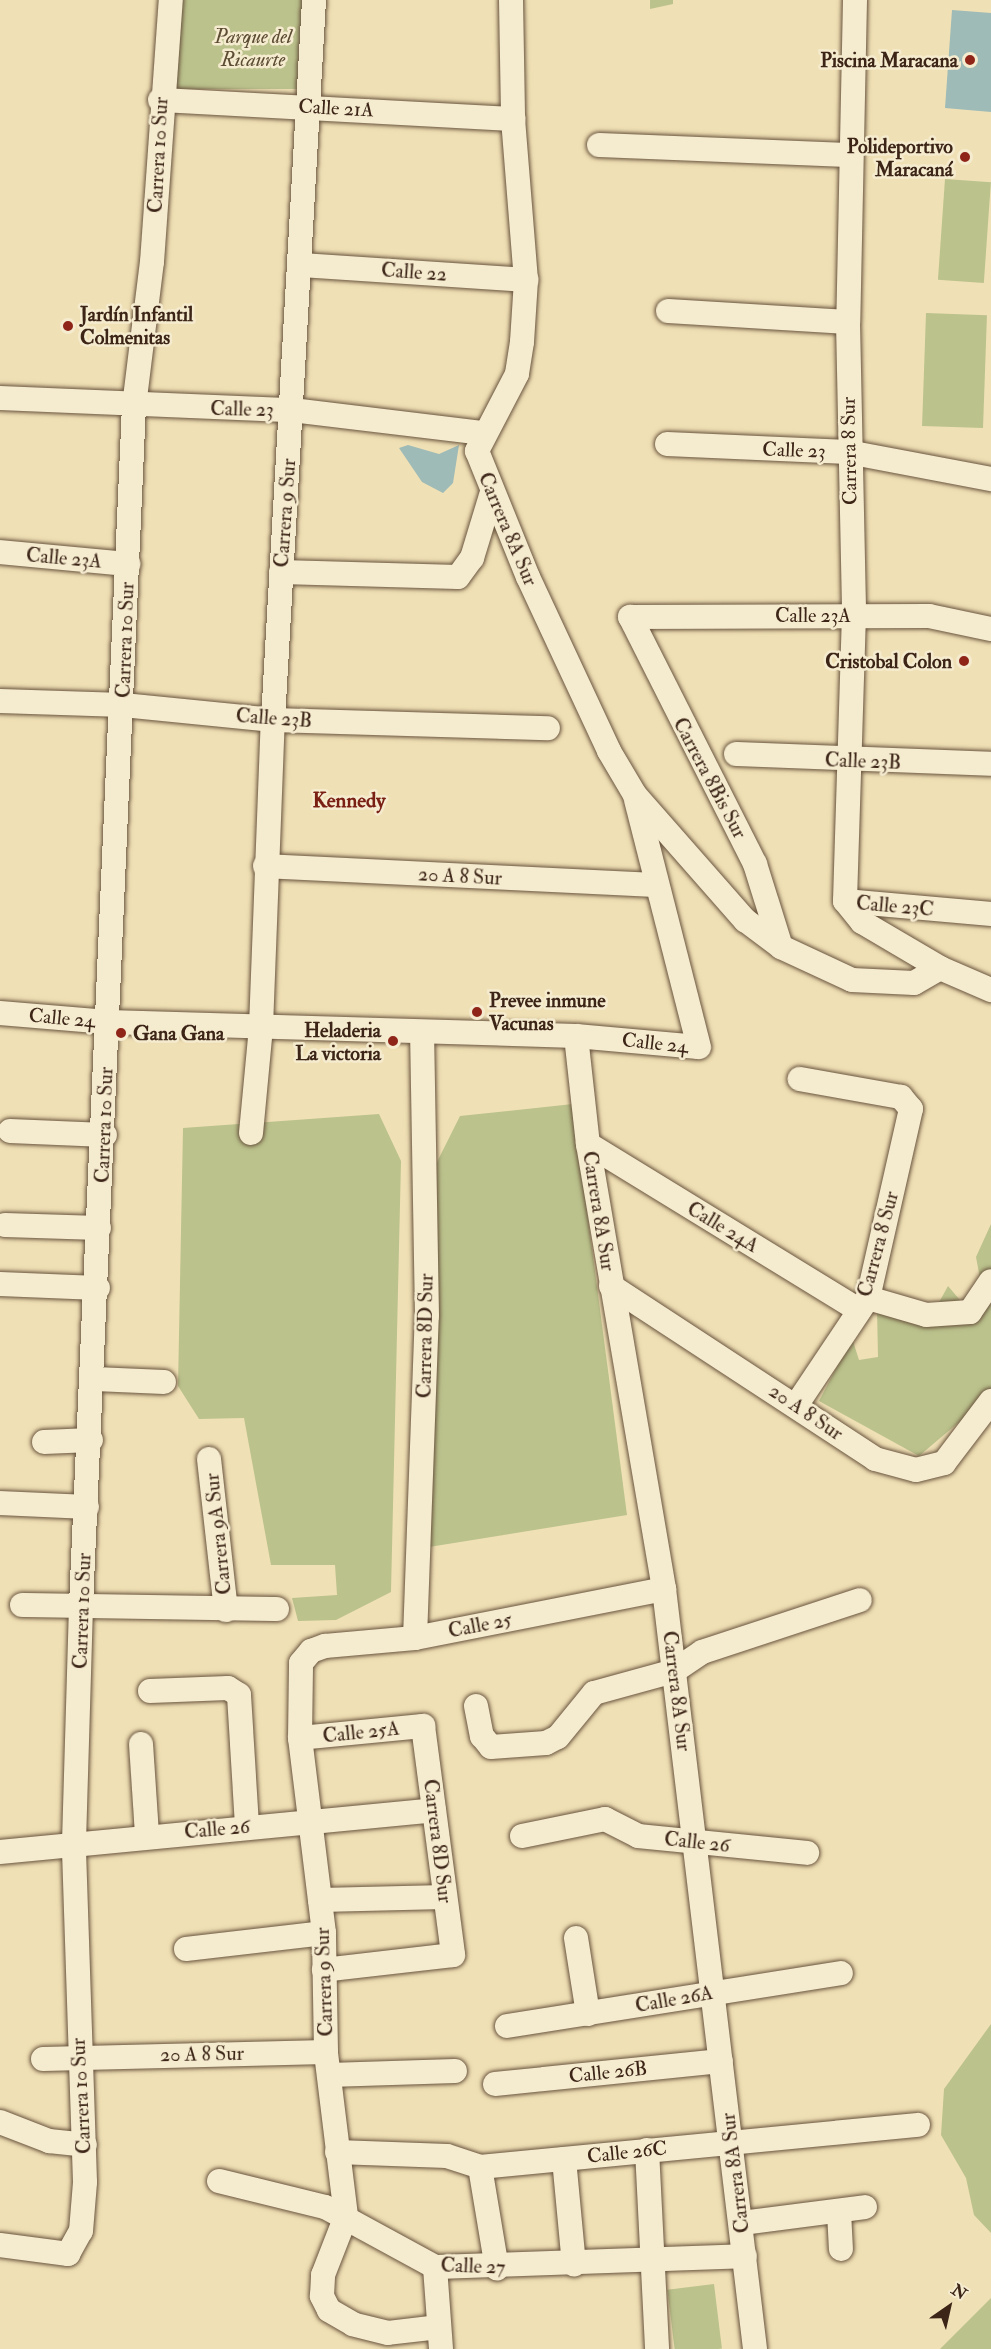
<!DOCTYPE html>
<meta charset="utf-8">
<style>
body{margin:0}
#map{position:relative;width:991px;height:2349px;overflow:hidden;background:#f0e0b5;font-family:"IM FELL Double Pica",serif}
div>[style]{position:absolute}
.green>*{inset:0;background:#bbc28c;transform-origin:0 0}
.water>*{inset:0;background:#9ebbb7}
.roads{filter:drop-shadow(0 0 2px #69543e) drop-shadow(0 0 2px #69543e)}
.street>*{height:24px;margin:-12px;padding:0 12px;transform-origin:12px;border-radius:12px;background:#f5ebcf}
.dots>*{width:16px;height:16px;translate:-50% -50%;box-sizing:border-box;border:3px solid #f5ebcf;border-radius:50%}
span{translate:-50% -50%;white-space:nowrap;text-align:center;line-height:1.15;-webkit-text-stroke:5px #f5ebcf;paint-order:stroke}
.park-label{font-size:20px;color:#5c4c34;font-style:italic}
.poi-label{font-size:20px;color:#3c2517;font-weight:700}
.right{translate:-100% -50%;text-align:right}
.left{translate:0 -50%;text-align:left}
.street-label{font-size:20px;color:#3c2517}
.neighbourhood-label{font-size:21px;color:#7a1f14;font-weight:700}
.north{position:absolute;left:919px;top:2277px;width:60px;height:60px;-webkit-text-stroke:4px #f5ebcf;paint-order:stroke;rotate:34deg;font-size:16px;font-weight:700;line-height:24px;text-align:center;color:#3c2517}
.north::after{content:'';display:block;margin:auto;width:21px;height:27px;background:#3c2517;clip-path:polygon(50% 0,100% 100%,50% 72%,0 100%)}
</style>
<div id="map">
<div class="green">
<div style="left:173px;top:0;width:136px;height:89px"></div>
<div style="clip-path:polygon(650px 0,673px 0,673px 4px,650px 9px)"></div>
<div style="left:945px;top:179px;width:46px;height:101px;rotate:4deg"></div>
<div style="left:926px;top:313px;width:61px;height:113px;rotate:2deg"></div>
<div style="clip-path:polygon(573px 1104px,627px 1515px,429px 1547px,429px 1178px,460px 1116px)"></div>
<div style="clip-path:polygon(379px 1114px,401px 1161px,391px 1592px,336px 1620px,298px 1621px,292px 1598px,337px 1595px,335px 1565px,271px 1565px,244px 1418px,199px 1419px,178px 1386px,183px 1128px)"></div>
<div style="clip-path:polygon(991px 1224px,991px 1395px,919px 1456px,819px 1401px,852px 1338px,859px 1360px,878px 1357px,877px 1309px,937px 1306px,948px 1286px,965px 1306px,982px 1289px,976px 1257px)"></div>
<div style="clip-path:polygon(991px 2024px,991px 2233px,974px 2215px,966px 2178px,941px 2135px,944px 2089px)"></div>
<div style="left:714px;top:2284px;width:65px;height:47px;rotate:83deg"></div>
<div style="clip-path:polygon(991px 2298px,991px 2349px,940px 2349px)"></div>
</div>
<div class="water">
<div style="clip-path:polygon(952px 10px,991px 13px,991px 112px,945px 108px)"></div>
<div style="clip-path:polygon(408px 445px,439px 454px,459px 445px,453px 483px,443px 493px,422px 482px,399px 448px)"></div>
</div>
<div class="roads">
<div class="street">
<div style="left:511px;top:0;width:119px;rotate:89deg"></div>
<div style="left:513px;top:119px;width:162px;rotate:85.4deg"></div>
<div style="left:526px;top:280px;width:62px;rotate:93.7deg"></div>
<div style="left:522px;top:342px;width:32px;rotate:99deg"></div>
<div style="left:517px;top:374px;width:87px;rotate:117.5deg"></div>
<div style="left:477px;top:451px;width:136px;rotate:68deg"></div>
<div style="left:528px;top:577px;width:192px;rotate:65deg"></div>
<div style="left:609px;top:751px;width:51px;rotate:59.4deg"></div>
<div style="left:635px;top:795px;width:167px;rotate:48.7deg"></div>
<div style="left:745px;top:920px;width:45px;rotate:36.9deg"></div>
<div style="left:781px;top:947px;width:78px;rotate:24.9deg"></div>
<div style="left:852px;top:980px;width:62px;rotate:2.8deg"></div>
<div style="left:914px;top:983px;width:30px;rotate:-30deg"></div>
<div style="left:855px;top:0;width:322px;rotate:91.2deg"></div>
<div style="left:848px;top:322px;width:292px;rotate:88.8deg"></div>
<div style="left:854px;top:614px;width:287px;rotate:91.8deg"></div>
<div style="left:845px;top:901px;width:27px;rotate:51deg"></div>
<div style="left:862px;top:922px;width:91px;rotate:30.5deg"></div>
<div style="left:940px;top:968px;width:56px;rotate:23.3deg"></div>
<div style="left:160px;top:100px;width:354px;rotate:3.1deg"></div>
<div style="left:599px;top:145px;width:249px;rotate:2.3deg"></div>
<div style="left:302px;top:265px;width:225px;rotate:3.8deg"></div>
<div style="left:668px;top:311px;width:180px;rotate:3.5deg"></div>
<div style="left:0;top:398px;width:292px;rotate:2.4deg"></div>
<div style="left:292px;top:410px;width:191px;rotate:6.9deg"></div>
<div style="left:667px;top:444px;width:181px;rotate:2.5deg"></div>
<div style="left:848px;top:452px;width:146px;rotate:10.7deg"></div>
<div style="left:0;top:552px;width:129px;rotate:5.4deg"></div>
<div style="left:281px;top:572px;width:177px;rotate:1.6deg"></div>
<div style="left:458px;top:577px;width:24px;rotate:-54deg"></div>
<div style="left:472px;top:558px;width:69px;rotate:-73.1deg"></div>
<div style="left:0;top:701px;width:123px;rotate:1.9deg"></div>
<div style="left:123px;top:705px;width:151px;rotate:5.7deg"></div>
<div style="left:273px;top:720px;width:275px;rotate:1.7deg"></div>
<div style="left:736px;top:754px;width:255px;rotate:2.2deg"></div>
<div style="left:265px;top:866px;width:389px;rotate:2.8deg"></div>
<div style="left:845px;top:901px;width:147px;rotate:5.1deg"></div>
<div style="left:781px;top:947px;width:87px;rotate:-107.4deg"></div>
<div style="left:755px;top:864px;width:277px;rotate:-116.8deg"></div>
<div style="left:630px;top:617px;width:299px;rotate:-0.2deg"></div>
<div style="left:929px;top:616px;width:63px;rotate:11.8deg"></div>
<div style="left:0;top:1013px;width:108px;rotate:4.8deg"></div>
<div style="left:108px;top:1022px;width:468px;rotate:1.7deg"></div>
<div style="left:576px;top:1036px;width:123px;rotate:5.1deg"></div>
<div style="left:699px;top:1047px;width:255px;rotate:-104.3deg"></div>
<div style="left:576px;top:1036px;width:109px;rotate:83.7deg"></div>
<div style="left:588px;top:1144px;width:451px;rotate:80.3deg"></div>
<div style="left:664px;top:1589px;width:765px;rotate:83.17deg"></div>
<div style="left:10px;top:1131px;width:95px;rotate:2.4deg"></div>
<div style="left:251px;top:1133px;width:106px;rotate:-84.6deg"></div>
<div style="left:261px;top:1027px;width:307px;rotate:-87.8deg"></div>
<div style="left:273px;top:720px;width:721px;rotate:-86.74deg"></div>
<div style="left:588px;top:1144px;width:318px;rotate:31.5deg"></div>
<div style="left:5px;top:1225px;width:94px;rotate:1.8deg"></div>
<div style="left:0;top:1284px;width:98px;rotate:2.3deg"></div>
<div style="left:611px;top:1286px;width:316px;rotate:33.2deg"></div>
<div style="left:875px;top:1459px;width:42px;rotate:15deg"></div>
<div style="left:916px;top:1470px;width:29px;rotate:-14deg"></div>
<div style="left:944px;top:1463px;width:78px;rotate:-52.8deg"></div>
<div style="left:868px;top:1298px;width:60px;rotate:16.3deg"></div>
<div style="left:926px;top:1315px;width:44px;rotate:-3.9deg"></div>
<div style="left:970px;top:1312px;width:37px;rotate:-56deg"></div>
<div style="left:95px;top:1379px;width:69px;rotate:2.5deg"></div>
<div style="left:797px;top:1404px;width:128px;rotate:-56.2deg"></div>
<div style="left:868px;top:1298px;width:194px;rotate:-77.2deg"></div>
<div style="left:911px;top:1109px;width:16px;rotate:-130deg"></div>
<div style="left:901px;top:1097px;width:103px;rotate:-169.9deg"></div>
<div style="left:44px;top:1442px;width:47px;rotate:-2.4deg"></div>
<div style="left:209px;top:1459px;width:152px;rotate:83.6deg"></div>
<div style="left:0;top:1503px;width:87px;rotate:2.6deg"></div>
<div style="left:22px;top:1605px;width:255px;rotate:0.9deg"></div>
<div style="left:415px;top:1638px;width:322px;rotate:-87.9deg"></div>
<div style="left:427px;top:1316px;width:283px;rotate:-91deg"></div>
<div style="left:150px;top:1691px;width:78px;rotate:-2.2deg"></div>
<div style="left:228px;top:1688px;width:13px;rotate:32deg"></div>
<div style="left:239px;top:1695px;width:132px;rotate:86.5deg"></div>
<div style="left:476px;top:1706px;width:31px;rotate:79deg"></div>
<div style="left:482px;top:1736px;width:14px;rotate:51deg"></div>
<div style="left:491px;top:1747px;width:55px;rotate:-4.2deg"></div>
<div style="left:546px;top:1743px;width:13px;rotate:-27deg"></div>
<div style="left:558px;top:1737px;width:57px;rotate:-50.7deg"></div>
<div style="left:594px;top:1693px;width:83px;rotate:-15.4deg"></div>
<div style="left:674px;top:1671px;width:34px;rotate:-34deg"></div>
<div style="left:702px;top:1652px;width:166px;rotate:-18.2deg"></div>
<div style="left:300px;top:1738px;width:124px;rotate:-5.6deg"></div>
<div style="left:423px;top:1726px;width:231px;rotate:82.5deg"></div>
<div style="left:453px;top:1955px;width:130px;rotate:173.4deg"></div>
<div style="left:141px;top:1744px;width:91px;rotate:86.2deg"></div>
<div style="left:522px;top:1836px;width:85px;rotate:-11.6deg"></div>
<div style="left:605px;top:1819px;width:37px;rotate:27deg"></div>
<div style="left:638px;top:1836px;width:170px;rotate:5.7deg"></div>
<div style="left:0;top:1852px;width:436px;rotate:-5.5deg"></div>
<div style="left:320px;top:1900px;width:125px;rotate:-1.4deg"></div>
<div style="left:576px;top:1938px;width:77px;rotate:81deg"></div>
<div style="left:186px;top:1949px;width:139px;rotate:-6.6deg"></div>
<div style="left:507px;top:2026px;width:338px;rotate:-9deg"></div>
<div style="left:43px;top:2059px;width:283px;rotate:-1.4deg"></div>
<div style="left:329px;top:2075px;width:126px;rotate:-1.8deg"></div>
<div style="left:495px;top:2084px;width:227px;rotate:-5.8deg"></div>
<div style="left:0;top:2122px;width:53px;rotate:21.2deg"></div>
<div style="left:49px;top:2141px;width:36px;rotate:6deg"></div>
<div style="left:647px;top:2150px;width:199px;rotate:87.1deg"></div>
<div style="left:337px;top:2152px;width:110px;rotate:2.1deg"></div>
<div style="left:447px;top:2156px;width:35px;rotate:18deg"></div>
<div style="left:480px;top:2167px;width:440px;rotate:-5.5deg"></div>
<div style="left:564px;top:2159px;width:106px;rotate:84.6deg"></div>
<div style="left:480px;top:2167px;width:103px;rotate:80.5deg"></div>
<div style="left:219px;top:2181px;width:109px;rotate:13.8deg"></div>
<div style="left:325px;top:2207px;width:125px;rotate:28.6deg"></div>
<div style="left:435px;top:2267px;width:310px;rotate:-2deg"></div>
<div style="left:839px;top:2212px;width:37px;rotate:87deg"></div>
<div style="left:742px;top:2223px;width:124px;rotate:-7.4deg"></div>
<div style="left:0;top:2245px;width:69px;rotate:7.5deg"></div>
<div style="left:68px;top:2254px;width:26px;rotate:-61deg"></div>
<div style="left:81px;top:2231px;width:49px;rotate:-85.3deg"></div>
<div style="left:85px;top:2182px;width:340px;rotate:-91.9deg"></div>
<div style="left:74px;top:1842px;width:237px;rotate:-88.3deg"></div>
<div style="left:81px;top:1605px;width:1200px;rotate:-87.47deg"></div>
<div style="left:134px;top:406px;width:145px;rotate:-82.9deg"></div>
<div style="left:152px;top:262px;width:263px;rotate:-85.9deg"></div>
<div style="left:435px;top:2267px;width:82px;rotate:85.8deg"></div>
<div style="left:439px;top:2327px;width:51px;rotate:173.3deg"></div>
<div style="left:388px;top:2333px;width:36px;rotate:-166deg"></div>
<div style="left:353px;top:2324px;width:28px;rotate:-150deg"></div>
<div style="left:329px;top:2310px;width:16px;rotate:-117deg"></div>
<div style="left:322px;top:2296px;width:21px;rotate:-87deg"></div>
<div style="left:323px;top:2275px;width:63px;rotate:-68.7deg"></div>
<div style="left:346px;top:2216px;width:165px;rotate:-97deg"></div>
<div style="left:326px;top:2052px;width:119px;rotate:-91deg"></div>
<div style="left:324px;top:1933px;width:196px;rotate:-97deg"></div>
<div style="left:300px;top:1738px;width:75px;rotate:-89.2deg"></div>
<div style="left:301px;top:1663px;width:16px;rotate:-50deg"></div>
<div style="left:311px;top:1651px;width:15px;rotate:-20deg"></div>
<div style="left:325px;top:1646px;width:90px;rotate:-5.1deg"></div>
<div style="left:415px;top:1638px;width:254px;rotate:-11.1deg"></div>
</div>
</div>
<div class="dots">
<div style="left:970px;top:60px;background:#8f2418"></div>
<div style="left:965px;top:157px;background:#8f2418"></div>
<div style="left:68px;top:326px;background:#8f2418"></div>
<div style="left:964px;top:661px;background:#8f2418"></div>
<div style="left:477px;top:1012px;background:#8f2418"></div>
<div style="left:121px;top:1033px;background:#8f2418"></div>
<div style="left:393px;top:1041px;background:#8f2418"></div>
</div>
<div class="park-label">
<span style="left:253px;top:48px">Parque del<br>Ricaurte</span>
</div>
<div class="poi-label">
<span class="right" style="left:958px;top:60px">Piscina Maracana</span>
<span class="right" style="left:953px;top:158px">Polideportivo<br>Maracaná</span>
<span class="left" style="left:80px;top:326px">Jardín Infantil<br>Colmenitas</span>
<span class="right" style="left:952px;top:661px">Cristobal Colon</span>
<span class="left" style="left:489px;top:1012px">Prevee inmune<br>Vacunas</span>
<span class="right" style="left:381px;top:1042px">Heladeria<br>La victoria</span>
<span class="left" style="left:133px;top:1033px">Gana Gana</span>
</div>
<div class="street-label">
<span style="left:336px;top:108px;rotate:3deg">Calle 21A</span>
<span style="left:158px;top:155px;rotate:-87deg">Carrera 10 Sur</span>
<span style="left:414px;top:272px;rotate:4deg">Calle 22</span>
<span style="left:242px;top:409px;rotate:1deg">Calle 23</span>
<span style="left:794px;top:450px;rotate:2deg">Calle 23</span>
<span style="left:849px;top:451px;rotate:-91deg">Carrera 8 Sur</span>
<span style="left:285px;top:513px;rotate:-86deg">Carrera 9 Sur</span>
<span style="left:508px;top:529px;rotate:67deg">Carrera 8A Sur</span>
<span style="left:64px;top:558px;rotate:5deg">Calle 23A</span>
<span style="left:813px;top:615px">Calle 23A</span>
<span style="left:125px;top:640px;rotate:-88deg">Carrera 10 Sur</span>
<span style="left:274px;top:718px;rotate:4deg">Calle 23B</span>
<span style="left:863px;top:761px;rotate:2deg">Calle 23B</span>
<span style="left:710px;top:778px;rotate:62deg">Carrera 8Bis Sur</span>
<span style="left:460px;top:876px;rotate:3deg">20 A 8 Sur</span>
<span style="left:895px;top:906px;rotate:5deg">Calle 23C</span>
<span style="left:62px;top:1018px;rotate:5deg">Calle 24</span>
<span style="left:655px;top:1043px;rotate:6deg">Calle 24</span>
<span style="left:104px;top:1125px;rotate:-88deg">Carrera 10 Sur</span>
<span style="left:599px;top:1211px;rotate:81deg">Carrera 8A Sur</span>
<span style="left:723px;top:1227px;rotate:31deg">Calle 24A</span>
<span style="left:878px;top:1244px;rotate:-75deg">Carrera 8 Sur</span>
<span style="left:425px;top:1336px;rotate:-89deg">Carrera 8D Sur</span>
<span style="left:806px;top:1412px;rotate:34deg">20 A 8 Sur</span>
<span style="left:218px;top:1534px;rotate:-96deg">Carrera 9A Sur</span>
<span style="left:82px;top:1611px;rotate:-88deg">Carrera 10 Sur</span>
<span style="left:480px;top:1625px;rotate:-11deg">Calle 25</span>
<span style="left:677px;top:1691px;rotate:83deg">Carrera 8A Sur</span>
<span style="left:361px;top:1732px;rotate:-6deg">Calle 25A</span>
<span style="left:217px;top:1829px;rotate:-5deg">Calle 26</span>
<span style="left:438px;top:1841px;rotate:83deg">Carrera 8D Sur</span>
<span style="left:697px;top:1842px;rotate:6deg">Calle 26</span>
<span style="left:324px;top:1982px;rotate:-92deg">Carrera 9 Sur</span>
<span style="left:674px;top:1999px;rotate:-10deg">Calle 26A</span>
<span style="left:202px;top:2054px;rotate:-1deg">20 A 8 Sur</span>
<span style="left:608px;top:2072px;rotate:-6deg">Calle 26B</span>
<span style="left:81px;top:2096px;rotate:-93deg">Carrera 10 Sur</span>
<span style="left:627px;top:2152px;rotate:-6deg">Calle 26C</span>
<span style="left:735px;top:2173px;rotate:-97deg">Carrera 8A Sur</span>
<span style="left:473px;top:2266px;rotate:2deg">Calle 27</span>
</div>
<div class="neighbourhood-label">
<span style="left:349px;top:801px">Kennedy</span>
</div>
<div class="north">N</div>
</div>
